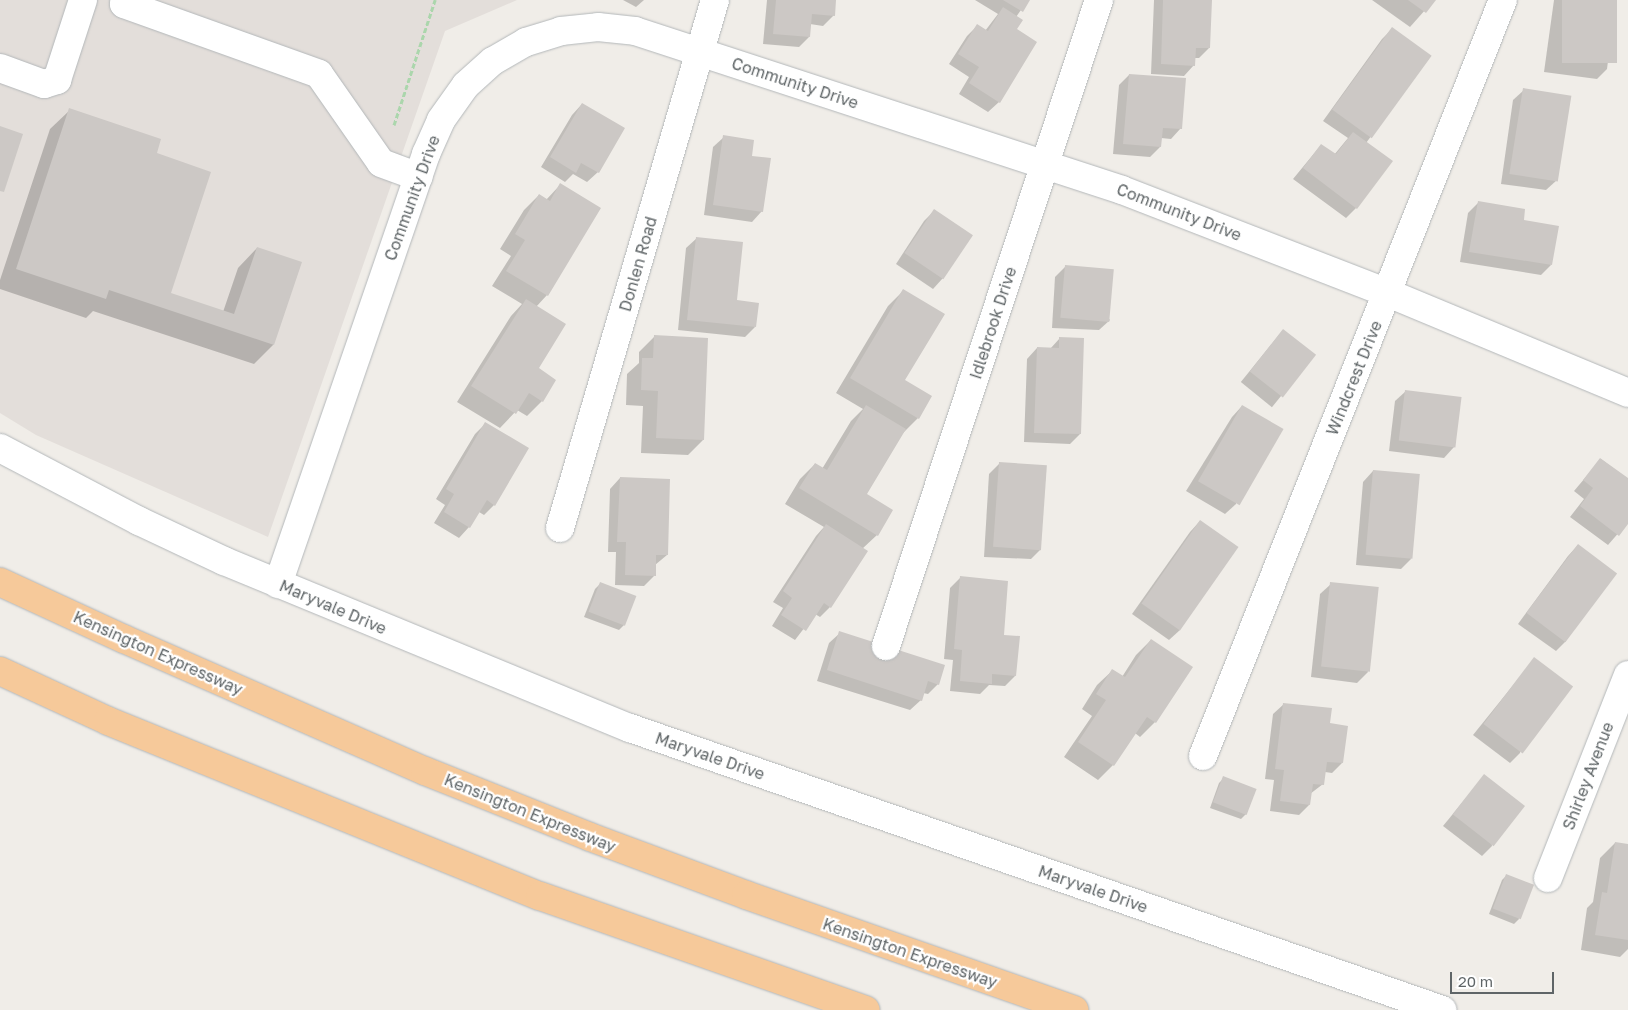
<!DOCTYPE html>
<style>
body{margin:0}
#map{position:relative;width:1628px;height:1010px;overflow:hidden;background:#f0ede8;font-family:"Golos Text",sans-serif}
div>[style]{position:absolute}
.education>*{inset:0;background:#e3deda}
.shadow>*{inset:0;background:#0003;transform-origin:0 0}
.building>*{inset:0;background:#ccc8c5;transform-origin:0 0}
.path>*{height:3px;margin-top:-1.5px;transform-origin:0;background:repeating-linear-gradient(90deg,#abd6ac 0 5px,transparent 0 7.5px)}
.roads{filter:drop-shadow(0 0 1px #b3b7b9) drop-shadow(0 0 1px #b3b7b9)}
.minor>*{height:28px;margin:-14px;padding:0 14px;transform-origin:14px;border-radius:14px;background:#fff}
.highway>*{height:28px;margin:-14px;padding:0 14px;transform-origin:14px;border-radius:14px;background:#f6c99a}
span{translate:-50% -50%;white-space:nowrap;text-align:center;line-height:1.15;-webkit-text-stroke:4.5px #fff;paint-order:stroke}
.street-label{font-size:16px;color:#5f6567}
.scale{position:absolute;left:1450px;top:972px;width:104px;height:22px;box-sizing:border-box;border:2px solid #5f6567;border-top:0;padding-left:6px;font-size:15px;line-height:18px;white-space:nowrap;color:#5f6567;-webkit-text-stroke:4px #fff;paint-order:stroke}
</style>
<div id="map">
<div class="education">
<div style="clip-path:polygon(0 0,517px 0,445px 31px,268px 537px,36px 435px,0 413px)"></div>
</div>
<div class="shadow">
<div style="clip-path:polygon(623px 0,644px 0,636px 7px)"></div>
<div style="clip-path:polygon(767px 0,835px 0,834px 15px,823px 26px,810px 24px,809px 37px,799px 47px,763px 44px)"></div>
<div style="clip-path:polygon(975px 0,1028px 0,1016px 17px,1015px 30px,999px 102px,988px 112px,959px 94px,969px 77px,949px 64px,967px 36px,977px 26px,985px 31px,998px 14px)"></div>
<div style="clip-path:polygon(1154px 0,1211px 0,1209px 48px,1199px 58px,1195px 58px,1194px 65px,1184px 76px,1151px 74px)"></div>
<div style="clip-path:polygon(1372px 0,1434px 0,1410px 27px)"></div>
<div style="clip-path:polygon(1554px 0,1616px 0,1607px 69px,1597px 79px,1544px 72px)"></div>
<div style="clip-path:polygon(1392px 29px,1430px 57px,1366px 143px,1356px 208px,1346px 218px,1293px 179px,1321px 145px,1334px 155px,1348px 138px,1323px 121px,1382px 39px)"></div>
<div style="clip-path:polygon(1129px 75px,1181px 128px,1171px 139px,1161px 138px,1160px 147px,1150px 157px,1113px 154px,1119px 85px)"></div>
<div style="clip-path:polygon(1524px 90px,1557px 180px,1546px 190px,1501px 184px,1513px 100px)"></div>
<div style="clip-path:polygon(582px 104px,598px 172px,587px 182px,573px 174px,565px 182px,541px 167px,572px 115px)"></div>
<div style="clip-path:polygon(70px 110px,155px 154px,169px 294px,223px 312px,238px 268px,257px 248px,301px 263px,273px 345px,254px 364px,93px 311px,86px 318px,0 289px,0 280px,50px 129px)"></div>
<div style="clip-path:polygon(724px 137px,750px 157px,762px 211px,752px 222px,704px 215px,713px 147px)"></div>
<div style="clip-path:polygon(560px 185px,547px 295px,536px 307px,537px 369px,542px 401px,527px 416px,517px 410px,500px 428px,457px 402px,511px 316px,522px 304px,492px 286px,511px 256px,500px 249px,524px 210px,539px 195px,546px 200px)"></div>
<div style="clip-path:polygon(1478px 203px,1522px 221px,1551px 265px,1541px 275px,1460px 262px,1468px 213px)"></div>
<div style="clip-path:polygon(935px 210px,943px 278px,933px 289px,896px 264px,924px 221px)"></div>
<div style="clip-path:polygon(697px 238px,735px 302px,755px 327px,745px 337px,678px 330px,686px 248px)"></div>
<div style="clip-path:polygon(1065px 267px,1110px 320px,1099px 330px,1052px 328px,1055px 277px)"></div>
<div style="clip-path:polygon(903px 291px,904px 381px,918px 418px,902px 434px,865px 494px,877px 535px,862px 549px,830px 607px,820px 617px,815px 614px,795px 640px,772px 626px,783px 608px,773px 602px,816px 536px,824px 527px,785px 504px,800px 479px,815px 464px,822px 469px,851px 421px,863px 409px,836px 393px,888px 306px)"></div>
<div style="left:1283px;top:330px;width:40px;height:67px;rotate:39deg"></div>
<div style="clip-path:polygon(654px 337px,703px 440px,688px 455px,641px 453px,643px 406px,626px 405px,627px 374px,639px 363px,639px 352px)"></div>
<div style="clip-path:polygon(1060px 338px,1080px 434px,1070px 444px,1024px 442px,1027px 359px,1037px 348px,1050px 349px)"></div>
<div style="clip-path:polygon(1406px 391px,1454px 447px,1444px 458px,1389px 451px,1395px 401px)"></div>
<div style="clip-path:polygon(1242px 406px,1236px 504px,1225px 514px,1186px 491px,1232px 417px)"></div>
<div style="clip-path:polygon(485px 424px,494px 505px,484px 515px,479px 512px,469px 527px,459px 538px,434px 523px,445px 505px,436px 499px,475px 434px)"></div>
<div style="clip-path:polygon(1601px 459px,1628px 480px,1628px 522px,1608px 545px,1570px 517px,1584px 499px,1574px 491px)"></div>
<div style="clip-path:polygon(1000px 463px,1041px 549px,1031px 559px,984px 557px,989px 474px)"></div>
<div style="clip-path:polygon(1373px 471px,1411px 559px,1401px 569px,1356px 565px,1363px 482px)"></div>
<div style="clip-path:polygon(620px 478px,667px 555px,655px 565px,654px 576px,644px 586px,615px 585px,616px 552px,608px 552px,610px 489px)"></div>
<div style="clip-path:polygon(1200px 521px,1180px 630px,1169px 640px,1132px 614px,1190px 532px)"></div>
<div style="clip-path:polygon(1578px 545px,1566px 641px,1556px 651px,1518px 624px,1568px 556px)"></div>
<div style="clip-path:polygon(961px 577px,1002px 636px,1018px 637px,1015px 676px,1005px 686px,989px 685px,980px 694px,950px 691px,953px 660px,944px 659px,950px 588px)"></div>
<div style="clip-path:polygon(600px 584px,624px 625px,619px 630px,584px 617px,595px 589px)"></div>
<div style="clip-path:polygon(1331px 584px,1368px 672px,1357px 683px,1311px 677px,1320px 594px)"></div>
<div style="clip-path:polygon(840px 633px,938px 684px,928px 694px,923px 693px,921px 700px,910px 710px,817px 681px,829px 643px)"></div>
<div style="clip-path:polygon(1151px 640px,1155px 722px,1140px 737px,1135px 733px,1113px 765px,1098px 780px,1064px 757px,1092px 716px,1082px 709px,1097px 685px,1113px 670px,1122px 677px,1136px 655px)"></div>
<div style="clip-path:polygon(1535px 658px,1520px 753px,1510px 763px,1473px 735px)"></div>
<div style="clip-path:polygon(1284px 704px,1328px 725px,1342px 763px,1332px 773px,1325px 772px,1323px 784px,1310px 794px,1309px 805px,1299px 815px,1270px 811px,1274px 780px,1265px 779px,1273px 714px)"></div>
<div style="clip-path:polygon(1484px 776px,1492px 846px,1482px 856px,1443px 826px)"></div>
<div style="clip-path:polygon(1224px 778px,1246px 814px,1241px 819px,1210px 808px,1219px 783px)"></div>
<div style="clip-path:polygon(1615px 843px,1628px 845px,1628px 949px,1620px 957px,1581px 950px,1587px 908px,1593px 902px,1600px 858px)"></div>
<div style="clip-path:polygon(1507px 875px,1519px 919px,1514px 924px,1489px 914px,1502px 880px)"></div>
</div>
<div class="building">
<div style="clip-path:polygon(776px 0,836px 0,835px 16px,812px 14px,810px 37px,773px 34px)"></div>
<div style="clip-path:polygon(1003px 0,1030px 0,1023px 12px)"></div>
<div style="clip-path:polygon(1163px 0,1212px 0,1210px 48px,1196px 48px,1195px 66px,1161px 64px)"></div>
<div style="clip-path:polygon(1408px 0,1436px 0,1426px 13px)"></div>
<div style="left:1562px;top:0;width:55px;height:63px"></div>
<div style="clip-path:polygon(1003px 7px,1023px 20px,1017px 29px,1037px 42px,1000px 103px,969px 83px,979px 67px,958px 54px,977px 24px,988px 31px)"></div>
<div style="left:1392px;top:27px;width:49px;height:102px;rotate:36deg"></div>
<div style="clip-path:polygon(1129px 74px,1186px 78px,1182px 129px,1163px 128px,1161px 147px,1123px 144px)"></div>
<div style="left:1523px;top:88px;width:49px;height:87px;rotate:9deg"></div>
<div style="clip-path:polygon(582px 103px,625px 128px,599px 173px,581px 163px,576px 173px,550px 157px)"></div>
<div style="clip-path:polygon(69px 108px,161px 139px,157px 153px,211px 172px,171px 293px,234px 314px,257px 247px,302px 262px,274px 345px,109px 290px,106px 299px,16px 269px)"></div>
<div style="clip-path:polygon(0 126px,23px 134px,4px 192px,0 191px)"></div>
<div style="clip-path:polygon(1353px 132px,1393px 161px,1357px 209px,1303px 168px,1321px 144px,1336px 154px)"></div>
<div style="clip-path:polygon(723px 135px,754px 140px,752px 156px,771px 158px,763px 212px,713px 205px)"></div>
<div style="clip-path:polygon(560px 183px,601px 208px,548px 296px,506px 271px,525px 240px,515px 234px,539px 194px,550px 201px)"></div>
<div style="clip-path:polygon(1478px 201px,1525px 209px,1524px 220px,1559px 226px,1552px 265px,1469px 252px)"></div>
<div style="left:934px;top:209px;width:47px;height:53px;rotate:34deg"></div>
<div style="clip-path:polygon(696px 237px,743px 242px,737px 300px,759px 303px,756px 327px,687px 320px)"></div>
<div style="left:1065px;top:265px;width:49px;height:53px;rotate:5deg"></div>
<div style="clip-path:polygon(903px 289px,945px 314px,905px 380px,932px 396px,919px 419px,850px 378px)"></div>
<div style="clip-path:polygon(526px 299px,566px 324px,539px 368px,556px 380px,543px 402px,529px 393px,516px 414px,471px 386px)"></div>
<div style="left:1283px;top:329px;width:42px;height:54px;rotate:38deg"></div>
<div style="clip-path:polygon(654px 335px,708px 338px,704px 440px,656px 438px,658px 391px,641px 390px,642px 358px,653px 358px)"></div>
<div style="clip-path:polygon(1059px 337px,1084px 338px,1081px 434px,1034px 433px,1037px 347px,1059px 348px)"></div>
<div style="left:1405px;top:390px;width:57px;height:51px;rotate:7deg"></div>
<div style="clip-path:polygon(866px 405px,906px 429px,867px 494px,893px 510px,878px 536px,799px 488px,815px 463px,827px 470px)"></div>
<div style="left:1242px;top:405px;width:48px;height:88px;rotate:30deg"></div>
<div style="clip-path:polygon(485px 422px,529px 448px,495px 506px,487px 500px,470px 528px,444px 512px,454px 494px,446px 489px)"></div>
<div style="clip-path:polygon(1600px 458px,1628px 478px,1628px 524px,1619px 536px,1580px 506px,1593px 488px,1583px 480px)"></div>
<div style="left:999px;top:462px;width:48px;height:85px;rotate:4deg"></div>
<div style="left:1373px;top:470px;width:47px;height:85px;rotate:5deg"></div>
<div style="clip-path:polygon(620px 477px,670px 479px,668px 555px,656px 555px,656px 576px,625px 575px,626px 542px,617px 542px)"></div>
<div style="left:1200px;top:520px;width:47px;height:102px;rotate:35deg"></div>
<div style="clip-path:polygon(826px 524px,868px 551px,831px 608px,824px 603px,806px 631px,781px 615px,792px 598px,783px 591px)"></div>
<div style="left:1578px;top:544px;width:49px;height:86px;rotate:37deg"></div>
<div style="clip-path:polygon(960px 576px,1008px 581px,1004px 635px,1020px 636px,1016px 676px,992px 674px,992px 684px,960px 681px,962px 650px,954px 649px)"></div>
<div style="left:600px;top:582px;width:39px;height:32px;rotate:21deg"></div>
<div style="left:1330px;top:582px;width:49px;height:85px;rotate:6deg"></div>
<div style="clip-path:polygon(839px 631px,945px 665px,939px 685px,928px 681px,922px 701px,827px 670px)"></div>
<div style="clip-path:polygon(1151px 639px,1193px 667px,1156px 723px,1147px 717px,1114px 766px,1078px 742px,1106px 700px,1096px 694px,1112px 669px,1125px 677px)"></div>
<div style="left:1534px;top:657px;width:49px;height:84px;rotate:37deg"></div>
<div style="clip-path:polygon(1283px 703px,1332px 708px,1330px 723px,1348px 726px,1343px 763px,1327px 762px,1324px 785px,1313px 784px,1310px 805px,1280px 801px,1284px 770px,1275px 769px)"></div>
<div style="left:1484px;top:774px;width:52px;height:51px;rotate:38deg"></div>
<div style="left:1223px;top:776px;width:36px;height:28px;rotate:21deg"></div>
<div style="clip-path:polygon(1615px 842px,1628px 844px,1628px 940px,1595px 935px,1602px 892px,1607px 893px)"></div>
<div style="left:1506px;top:874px;width:30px;height:37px;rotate:21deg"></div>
</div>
<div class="path">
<div style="left:394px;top:125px;width:132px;rotate:-71.8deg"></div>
</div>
<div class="roads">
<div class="minor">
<div style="left:125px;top:0;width:4px;rotate:104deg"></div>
<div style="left:124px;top:4px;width:207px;rotate:19.7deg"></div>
<div style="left:319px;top:74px;width:108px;rotate:55.1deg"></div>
<div style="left:381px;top:163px;width:40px;rotate:20.2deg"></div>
<div style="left:0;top:68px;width:47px;rotate:20deg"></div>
<div style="left:44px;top:84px;width:14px;rotate:-17deg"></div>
<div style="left:57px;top:80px;width:84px;rotate:-72deg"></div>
<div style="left:0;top:448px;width:157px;rotate:27.7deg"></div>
<div style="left:139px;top:521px;width:94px;rotate:25.2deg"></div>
<div style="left:224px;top:561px;width:439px;rotate:22.4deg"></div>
<div style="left:630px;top:728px;width:860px;rotate:19.15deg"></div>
<div style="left:560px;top:528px;width:550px;rotate:-73.64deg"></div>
<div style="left:278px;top:584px;width:455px;rotate:-71deg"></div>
<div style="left:426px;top:154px;width:37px;rotate:-66deg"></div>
<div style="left:441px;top:120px;width:43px;rotate:-54.5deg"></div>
<div style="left:466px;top:85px;width:36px;rotate:-42deg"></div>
<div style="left:493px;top:61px;width:38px;rotate:-30deg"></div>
<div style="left:526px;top:42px;width:37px;rotate:-17deg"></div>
<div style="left:561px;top:31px;width:37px;rotate:-6deg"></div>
<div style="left:598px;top:27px;width:37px;rotate:6deg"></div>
<div style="left:635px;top:31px;width:512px;rotate:18.08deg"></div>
<div style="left:1122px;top:190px;width:285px;rotate:21.2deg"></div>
<div style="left:1388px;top:293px;width:260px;rotate:22.6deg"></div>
<div style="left:886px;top:646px;width:680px;rotate:-71.75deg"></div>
<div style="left:1203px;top:756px;width:813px;rotate:-68.36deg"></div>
<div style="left:1548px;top:878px;width:218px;rotate:-68.5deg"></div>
</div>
<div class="highway">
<div style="left:0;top:582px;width:136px;rotate:24.7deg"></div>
<div style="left:124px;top:639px;width:329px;rotate:23.7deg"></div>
<div style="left:425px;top:771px;width:178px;rotate:21.8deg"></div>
<div style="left:590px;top:837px;width:166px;rotate:20.4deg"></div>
<div style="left:746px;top:895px;width:348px;rotate:19.3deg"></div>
<div style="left:0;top:671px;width:119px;rotate:24.8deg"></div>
<div style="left:108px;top:721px;width:466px;rotate:22.1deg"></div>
<div style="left:540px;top:896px;width:345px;rotate:19.3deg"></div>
</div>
</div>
<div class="street-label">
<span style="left:795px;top:83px;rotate:18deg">Community Drive</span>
<span style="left:412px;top:198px;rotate:-70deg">Community Drive</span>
<span style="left:1179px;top:212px;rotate:21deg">Community Drive</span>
<span style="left:638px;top:264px;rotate:-74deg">Donlen Road</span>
<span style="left:993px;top:323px;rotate:-72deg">Idlebrook Drive</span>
<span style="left:1354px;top:378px;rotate:-68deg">Windcrest Drive</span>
<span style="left:333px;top:607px;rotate:23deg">Maryvale Drive</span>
<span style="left:158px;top:653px;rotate:24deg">Kensington Expressway</span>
<span style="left:710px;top:756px;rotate:19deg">Maryvale Drive</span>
<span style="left:1588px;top:776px;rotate:-69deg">Shirley Avenue</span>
<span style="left:530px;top:813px;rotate:22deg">Kensington Expressway</span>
<span style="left:1093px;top:889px;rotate:19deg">Maryvale Drive</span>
<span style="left:910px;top:953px;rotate:19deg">Kensington Expressway</span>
</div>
<div class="scale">20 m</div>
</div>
